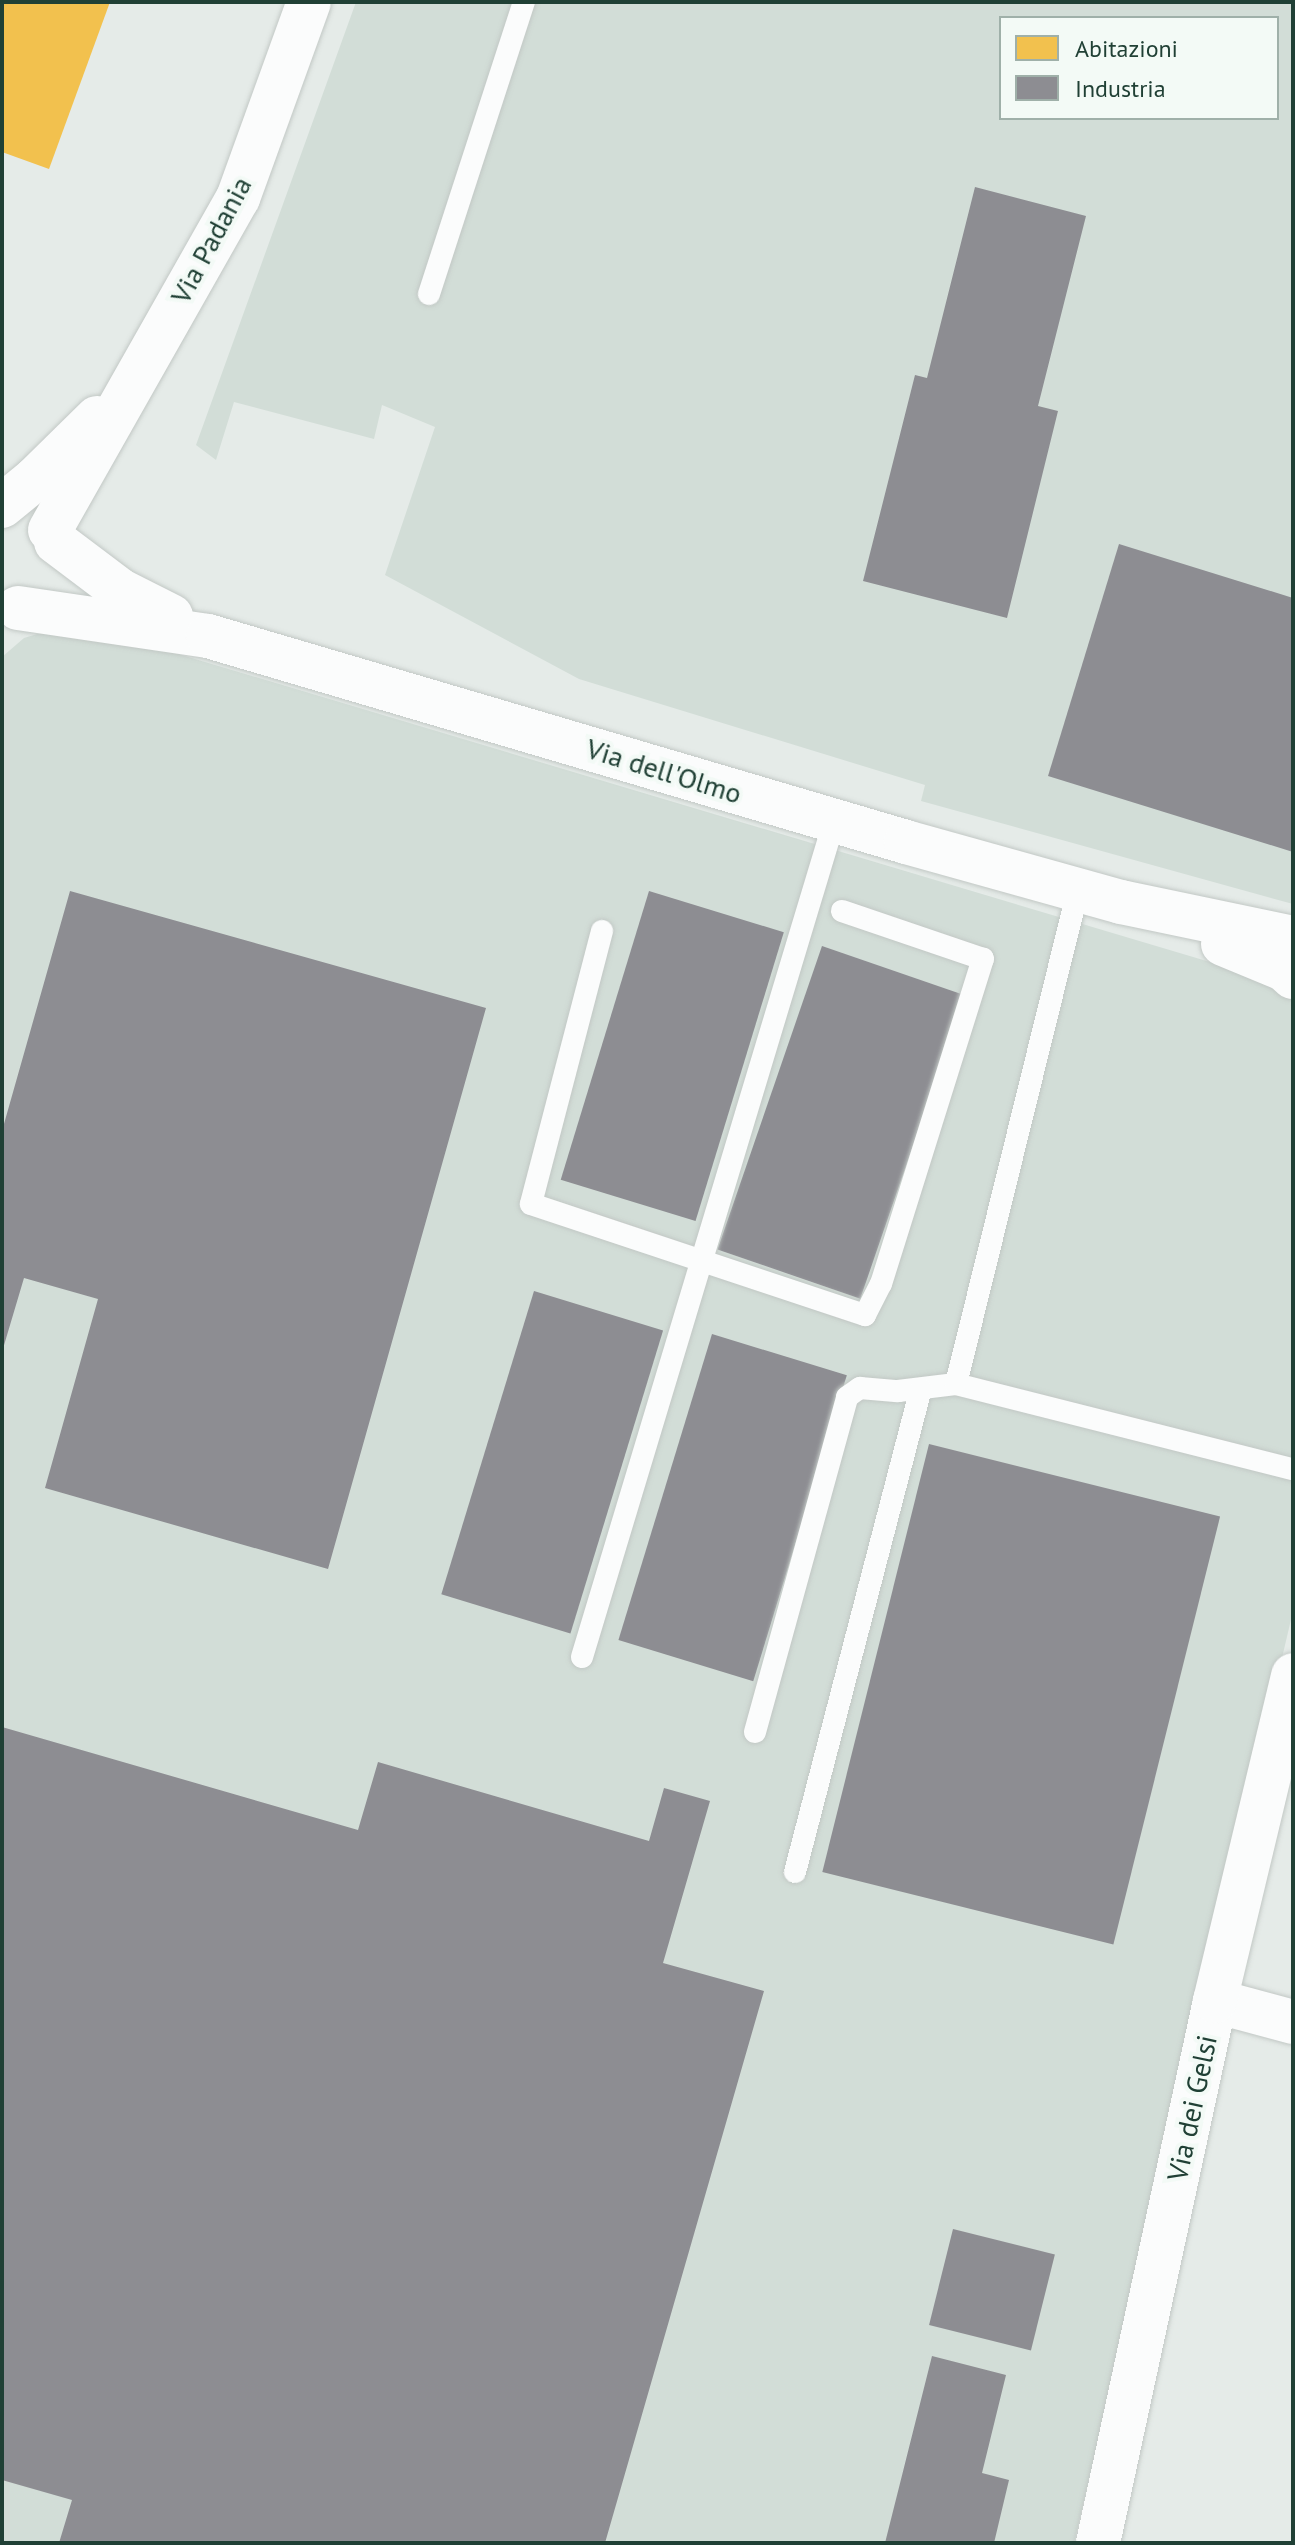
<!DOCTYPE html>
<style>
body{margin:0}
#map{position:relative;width:1295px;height:2545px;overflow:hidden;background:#e5ebe8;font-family:"PT Sans",sans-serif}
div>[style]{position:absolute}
.built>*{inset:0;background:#d2ddd7}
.homes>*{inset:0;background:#f2c14e}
.industry>*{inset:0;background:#8d8d92;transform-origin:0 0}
.roads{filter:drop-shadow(0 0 2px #c2c8c5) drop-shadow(0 0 2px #c2c8c5)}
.lane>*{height:22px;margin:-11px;padding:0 11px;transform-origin:11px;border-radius:11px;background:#fbfcfc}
.street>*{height:44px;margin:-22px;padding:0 22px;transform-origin:22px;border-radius:22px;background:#fbfcfc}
span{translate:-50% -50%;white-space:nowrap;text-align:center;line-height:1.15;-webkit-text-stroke:8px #f3faf6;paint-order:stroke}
.street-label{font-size:28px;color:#204035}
.frame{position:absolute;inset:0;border:4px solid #204035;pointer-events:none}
.legend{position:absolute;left:999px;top:16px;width:280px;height:104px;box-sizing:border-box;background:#f3faf6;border:2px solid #9fb0a9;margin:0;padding:10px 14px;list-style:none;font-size:24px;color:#204035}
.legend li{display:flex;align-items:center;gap:16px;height:40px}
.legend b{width:40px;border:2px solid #9fb0a9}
</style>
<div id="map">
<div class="built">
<div style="clip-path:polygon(evenodd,356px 2px,1293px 2px,1293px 904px,921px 801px,925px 785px,579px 679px,385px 575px,435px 427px,382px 405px,374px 439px,234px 402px,216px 460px,196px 445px,356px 2px,1001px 18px,1277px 18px,1277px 118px,1001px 118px,1001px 18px)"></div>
<div style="clip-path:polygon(44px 632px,108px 633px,1280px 983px,1293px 993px,1293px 1611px,1074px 2543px,2px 2543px,2px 657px,24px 638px)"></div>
</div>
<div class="homes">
<div style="clip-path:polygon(2px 2px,110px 2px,49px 169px,2px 152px)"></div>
</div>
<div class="industry">
<div style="clip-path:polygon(975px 187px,1086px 216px,1038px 406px,1058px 411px,1007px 618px,863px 581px,915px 375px,927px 378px)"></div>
<div style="clip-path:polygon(1119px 544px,1293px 598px,1293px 852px,1048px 776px)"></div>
<div style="clip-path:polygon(70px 891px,486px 1008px,328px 1569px,45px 1488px,98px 1299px,24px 1278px,2px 1352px,2px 1131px)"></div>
<div style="left:649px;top:891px;width:141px;height:302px;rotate:17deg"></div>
<div style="left:822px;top:946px;width:151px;height:321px;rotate:19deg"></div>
<div style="left:534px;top:1291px;width:135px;height:317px;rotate:17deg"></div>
<div style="left:712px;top:1334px;width:141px;height:320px;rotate:17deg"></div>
<div style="left:929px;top:1444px;width:300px;height:441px;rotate:14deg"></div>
<div style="clip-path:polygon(2px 1727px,358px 1830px,378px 1762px,649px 1841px,664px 1788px,710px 1801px,663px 1963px,764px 1991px,605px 2543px,59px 2543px,72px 2500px,2px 2480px)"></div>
<div style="left:953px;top:2229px;width:105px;height:99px;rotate:14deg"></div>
<div style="clip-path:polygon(932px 2356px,1006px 2375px,982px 2473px,1009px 2480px,994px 2543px,885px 2543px)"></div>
</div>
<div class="roads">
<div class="lane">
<div style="left:429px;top:294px;width:307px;rotate:-72deg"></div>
<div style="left:602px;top:931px;width:282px;rotate:104.6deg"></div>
<div style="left:531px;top:1204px;width:352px;rotate:18.4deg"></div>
<div style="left:865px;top:1315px;width:35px;rotate:-63deg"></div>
<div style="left:881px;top:1284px;width:341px;rotate:-72.6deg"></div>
<div style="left:983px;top:959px;width:149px;rotate:-161.2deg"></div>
<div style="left:956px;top:1384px;width:348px;rotate:14.2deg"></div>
<div style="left:582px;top:1657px;width:872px;rotate:-73.21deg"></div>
<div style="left:755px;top:1732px;width:347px;rotate:-74.6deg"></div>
<div style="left:847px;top:1397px;width:16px;rotate:-35deg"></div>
<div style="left:860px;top:1388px;width:38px;rotate:5deg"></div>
<div style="left:898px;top:1391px;width:58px;rotate:-6.9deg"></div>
<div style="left:956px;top:1384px;width:509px;rotate:-76.13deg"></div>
<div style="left:795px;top:1872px;width:499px;rotate:-75.4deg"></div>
</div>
<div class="street">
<div style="left:2px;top:506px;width:43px;rotate:-39.3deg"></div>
<div style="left:35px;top:479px;width:87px;rotate:-44.5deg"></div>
<div style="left:50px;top:530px;width:382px;rotate:-60.5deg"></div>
<div style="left:238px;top:198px;width:208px;rotate:-70.1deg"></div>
<div style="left:56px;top:542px;width:81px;rotate:37deg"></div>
<div style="left:121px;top:591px;width:56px;rotate:26.6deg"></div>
<div style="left:18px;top:608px;width:192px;rotate:8.4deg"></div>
<div style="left:208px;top:636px;width:728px;rotate:16.44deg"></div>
<div style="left:906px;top:842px;width:223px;rotate:15.6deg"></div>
<div style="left:1121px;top:902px;width:176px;rotate:11.8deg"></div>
<div style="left:1223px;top:944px;width:66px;rotate:22.3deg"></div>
<div style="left:1284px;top:969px;width:12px;rotate:42deg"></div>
<div style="left:1215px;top:2001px;width:81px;rotate:15.1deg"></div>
<div style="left:1098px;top:2543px;width:554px;rotate:-77.82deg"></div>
<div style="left:1215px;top:2001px;width:335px;rotate:-76.5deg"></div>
</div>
</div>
<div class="street-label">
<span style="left:211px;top:240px;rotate:-62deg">Via Padania</span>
<span style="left:664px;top:771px;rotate:17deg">Via dell'Olmo</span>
<span style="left:1192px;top:2108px;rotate:-78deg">Via dei Gelsi</span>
</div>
<div class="frame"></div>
<ul class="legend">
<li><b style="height:22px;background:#f2c14e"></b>Abitazioni</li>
<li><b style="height:22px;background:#8d8d92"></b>Industria</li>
</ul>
</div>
